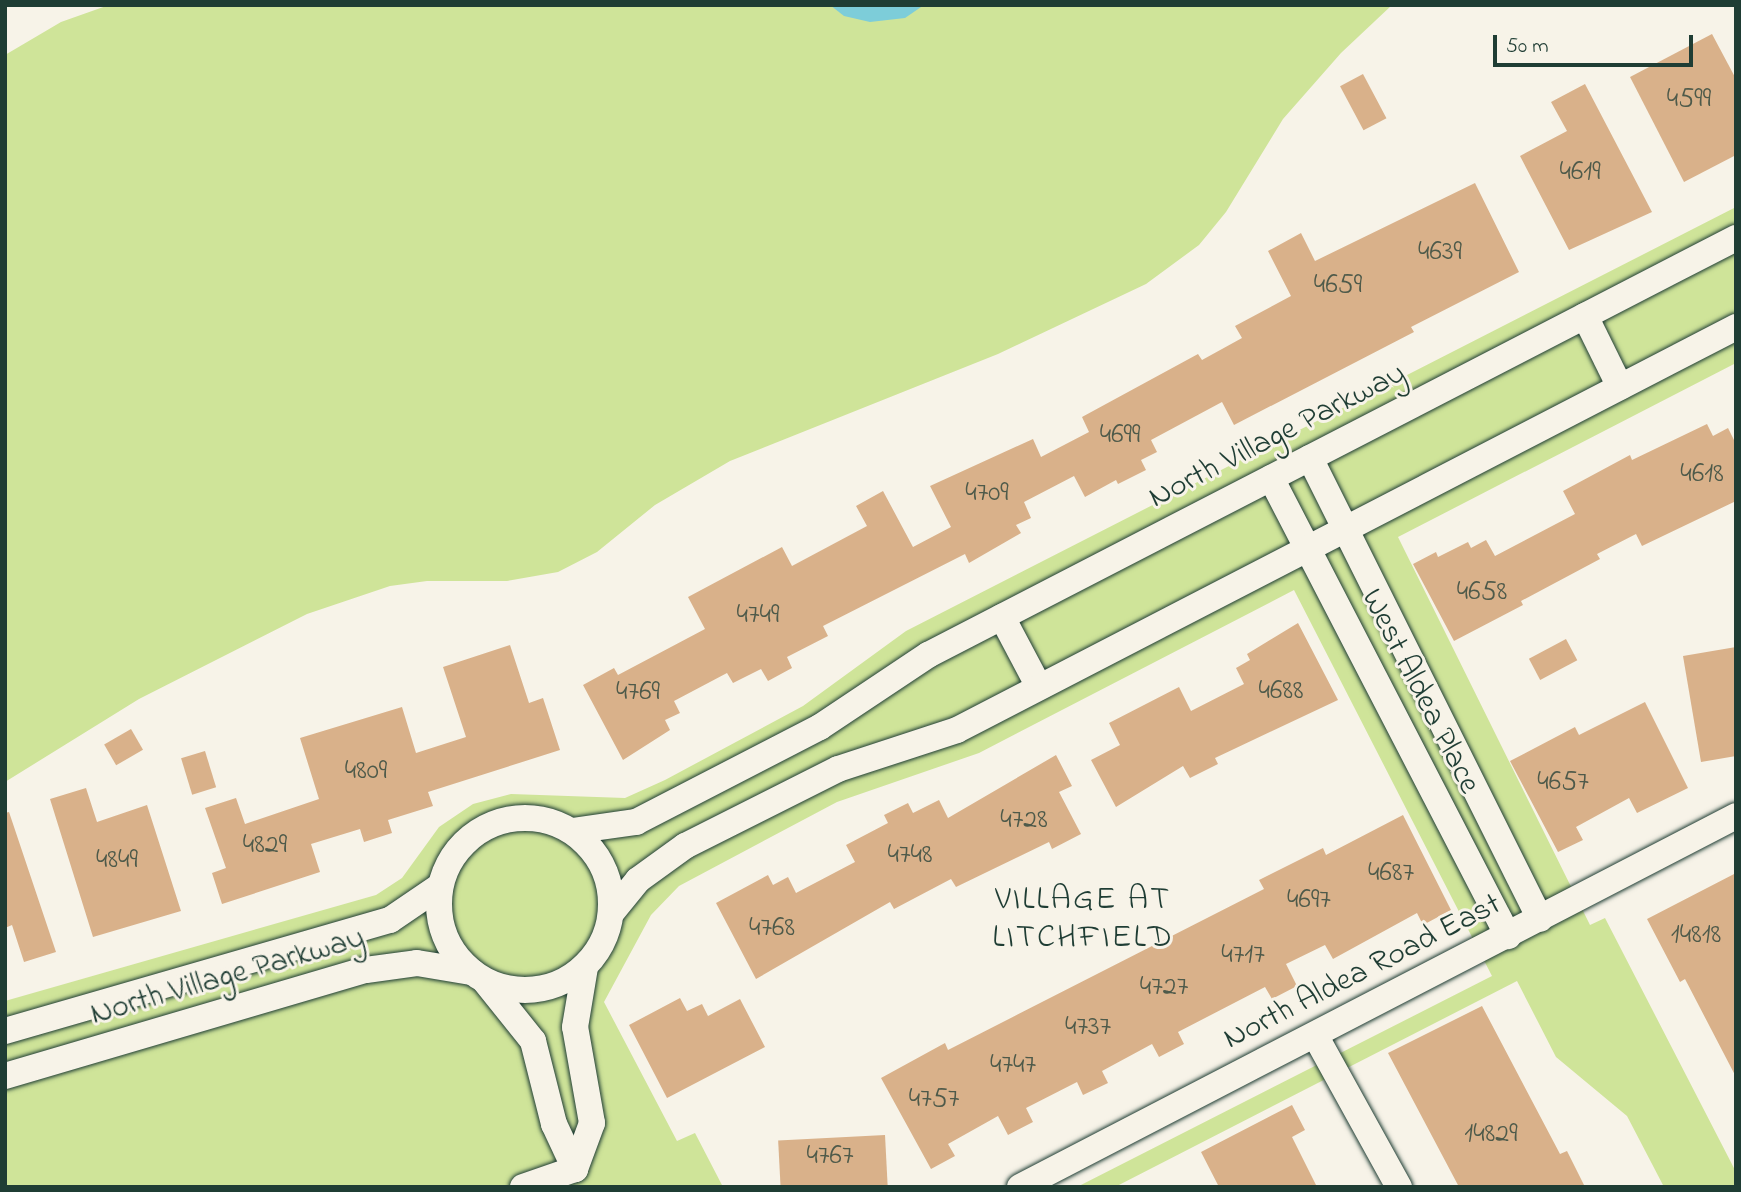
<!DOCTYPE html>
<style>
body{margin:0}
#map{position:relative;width:1741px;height:1192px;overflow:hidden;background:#f7f3e8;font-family:"Indie Flower",sans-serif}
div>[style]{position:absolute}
.green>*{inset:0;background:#cfe499}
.water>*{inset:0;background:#7dcdd9}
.building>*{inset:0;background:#d9b18a;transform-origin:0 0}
.roads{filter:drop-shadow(0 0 2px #1f3d34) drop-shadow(0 0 2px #1f3d34)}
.street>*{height:26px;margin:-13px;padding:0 13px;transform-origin:13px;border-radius:13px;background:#f7f3e8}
.street>.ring{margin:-13px;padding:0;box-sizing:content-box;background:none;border:26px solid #f7f3e8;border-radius:50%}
span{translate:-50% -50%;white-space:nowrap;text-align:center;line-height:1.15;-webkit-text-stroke:6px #f7f3e8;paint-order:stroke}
.number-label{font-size:28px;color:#4e5a4a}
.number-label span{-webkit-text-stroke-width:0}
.street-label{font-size:32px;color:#1f3d34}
.neighbourhood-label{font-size:33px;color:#1f3d34;letter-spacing:2px}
.frame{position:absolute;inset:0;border:7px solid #1f3d34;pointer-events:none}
.scale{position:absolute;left:1493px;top:35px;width:200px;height:32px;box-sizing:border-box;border:4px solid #1f3d34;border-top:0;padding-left:9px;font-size:21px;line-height:24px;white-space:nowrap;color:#1f3d34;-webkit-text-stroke:5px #f7f3e8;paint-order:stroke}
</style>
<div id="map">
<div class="green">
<div style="clip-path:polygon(109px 5px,1392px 5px,1341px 53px,1283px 119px,1226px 212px,1199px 245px,1146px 284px,998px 354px,730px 461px,655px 505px,597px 552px,558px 572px,507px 581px,427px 581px,390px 586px,307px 614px,139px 699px,5px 782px,5px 55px,61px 22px)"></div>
<div style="clip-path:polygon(1736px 207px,1736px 363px,1398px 537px,1590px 925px,1605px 918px,1736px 1172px,1736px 1187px,1664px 1187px,1627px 1116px,1556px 1057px,1517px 981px,1115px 1187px,1077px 1187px,1492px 976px,1294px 590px,979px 753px,837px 802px,679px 886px,651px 915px,604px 1002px,677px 1141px,695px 1133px,723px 1187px,5px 1187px,5px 1001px,376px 895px,402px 878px,439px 827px,473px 804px,511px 794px,625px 798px,665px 780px,803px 706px,906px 631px)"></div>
</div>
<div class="water">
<div style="clip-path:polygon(830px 5px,924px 5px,905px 18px,870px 22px,844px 16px)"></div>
</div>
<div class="building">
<div style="clip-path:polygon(1712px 34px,1736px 79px,1736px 155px,1684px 182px,1630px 77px)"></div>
<div style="left:1363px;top:74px;width:50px;height:26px;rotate:62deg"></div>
<div style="clip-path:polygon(1585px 84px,1652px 212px,1569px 250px,1520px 156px,1567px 131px,1551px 102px)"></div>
<div style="clip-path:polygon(1475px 183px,1519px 272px,1411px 327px,1414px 332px,1234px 425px,1222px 402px,1151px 440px,1157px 452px,1141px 460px,1146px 470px,1118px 484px,1116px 480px,1085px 497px,1074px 476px,1024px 502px,1031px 518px,1016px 525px,1021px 533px,969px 563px,965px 554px,823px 626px,828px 636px,787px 657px,792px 668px,768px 681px,761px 669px,733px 683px,727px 673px,674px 701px,680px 713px,665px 720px,670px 730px,623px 760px,583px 685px,614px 668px,618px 675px,705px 629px,688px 597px,782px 547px,792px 566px,867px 526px,856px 506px,883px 491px,913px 547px,951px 527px,930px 486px,1033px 439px,1041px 457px,1089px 432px,1082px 417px,1198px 354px,1202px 360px,1242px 338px,1235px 326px,1291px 296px,1268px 251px,1301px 233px,1315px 261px)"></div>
<div style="clip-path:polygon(1707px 424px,1713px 436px,1728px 428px,1736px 444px,1736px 501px,1642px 546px,1636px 534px,1597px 554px,1600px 559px,1521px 601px,1523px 605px,1454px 641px,1413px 564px,1436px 552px,1438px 557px,1468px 542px,1471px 548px,1486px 540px,1495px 556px,1575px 514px,1563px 491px,1630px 455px,1632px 460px)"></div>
<div style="clip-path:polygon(1298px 623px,1338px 700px,1215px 758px,1218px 764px,1190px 778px,1183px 766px,1116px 807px,1091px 760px,1120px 745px,1109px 723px,1179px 687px,1191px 711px,1244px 684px,1236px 668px,1250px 660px,1247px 654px)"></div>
<div style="left:1566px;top:639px;width:24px;height:42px;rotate:62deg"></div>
<div style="clip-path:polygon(510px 645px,529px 703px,543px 698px,560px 750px,428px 792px,433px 806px,388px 820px,392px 833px,364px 842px,360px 829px,311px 844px,320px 872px,222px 904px,212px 873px,226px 868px,205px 808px,236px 798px,245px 824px,319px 799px,300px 738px,402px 707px,416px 753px,466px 737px,443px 667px)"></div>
<div style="clip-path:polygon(1736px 647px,1736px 756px,1701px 762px,1683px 656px)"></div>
<div style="clip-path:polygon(1645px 702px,1688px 788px,1637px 813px,1629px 798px,1576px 827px,1583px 840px,1558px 852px,1510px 761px,1575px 727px,1579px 735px)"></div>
<div style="left:131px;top:729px;width:24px;height:31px;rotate:60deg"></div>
<div style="left:205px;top:751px;width:38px;height:25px;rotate:73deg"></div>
<div style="clip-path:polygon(1056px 755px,1072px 786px,1059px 792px,1081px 834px,1052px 849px,1049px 842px,956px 887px,951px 879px,894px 909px,890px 902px,756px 979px,716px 903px,768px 875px,773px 885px,788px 877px,796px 893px,855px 862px,846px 845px,888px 823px,884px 815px,908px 803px,913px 813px,939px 800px,948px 818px)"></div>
<div style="clip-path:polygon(86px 788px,97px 822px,147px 805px,181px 911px,93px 937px,50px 799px)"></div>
<div style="clip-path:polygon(9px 812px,56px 952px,24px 962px,12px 925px,5px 928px,5px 813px)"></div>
<div style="clip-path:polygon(1403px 815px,1451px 910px,1423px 925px,1417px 913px,1333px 959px,1325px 945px,1286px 964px,1297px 986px,1272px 999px,1265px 987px,1178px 1032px,1184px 1044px,1159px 1057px,1152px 1044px,1102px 1071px,1108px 1083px,1083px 1095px,1077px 1082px,1026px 1108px,1033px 1122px,1008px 1135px,998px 1116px,948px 1144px,955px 1156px,931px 1169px,881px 1078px,945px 1043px,948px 1050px,1264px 889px,1259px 880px,1323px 848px,1326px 855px)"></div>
<div style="clip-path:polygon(1736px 873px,1736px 1077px,1685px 979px,1680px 982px,1647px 919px)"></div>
<div style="clip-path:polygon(680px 998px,687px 1011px,702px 1004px,708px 1016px,740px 999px,765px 1047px,667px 1098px,629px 1025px)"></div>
<div style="clip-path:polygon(1482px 1006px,1560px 1154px,1567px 1151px,1585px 1187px,1459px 1187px,1388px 1053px)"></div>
<div style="clip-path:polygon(1292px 1105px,1305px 1130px,1292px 1137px,1317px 1187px,1219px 1187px,1201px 1152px)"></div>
<div style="left:885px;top:1135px;width:52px;height:107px;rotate:87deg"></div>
</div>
<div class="roads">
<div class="street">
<div style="left:1585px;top:316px;width:79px;rotate:63.8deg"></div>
<div style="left:1310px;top:458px;width:515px;rotate:63.48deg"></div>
<div style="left:1271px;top:478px;width:516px;rotate:62.64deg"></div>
<div style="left:1002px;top:617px;width:79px;rotate:62.1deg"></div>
<div class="ring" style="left:439px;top:818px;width:146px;height:146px"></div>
<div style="left:572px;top:831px;width:65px;rotate:-8deg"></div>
<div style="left:636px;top:822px;width:207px;rotate:-27.3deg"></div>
<div style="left:820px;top:727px;width:130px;rotate:-33.7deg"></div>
<div style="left:928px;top:655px;width:909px;rotate:-27.3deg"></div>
<div style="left:612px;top:912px;width:41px;rotate:-50.9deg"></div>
<div style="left:638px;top:880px;width:58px;rotate:-35.9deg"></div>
<div style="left:685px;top:846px;width:171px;rotate:-26.7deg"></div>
<div style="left:838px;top:769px;width:125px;rotate:-18.1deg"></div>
<div style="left:957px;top:730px;width:877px;rotate:-27.35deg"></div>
<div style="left:485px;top:981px;width:77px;rotate:51.3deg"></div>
<div style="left:533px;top:1041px;width:86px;rotate:75.8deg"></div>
<div style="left:554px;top:1124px;width:50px;rotate:65deg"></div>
<div style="left:5px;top:1031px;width:401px;rotate:-16.1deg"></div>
<div style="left:390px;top:920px;width:60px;rotate:-34.2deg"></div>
<div style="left:1315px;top:1035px;width:174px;rotate:61.1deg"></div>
<div style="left:5px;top:1076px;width:376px;rotate:-16.4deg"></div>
<div style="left:366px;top:970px;width:51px;rotate:-7.8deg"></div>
<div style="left:417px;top:963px;width:56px;rotate:9.3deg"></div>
<div style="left:575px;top:1169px;width:49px;rotate:-69.7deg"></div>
<div style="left:592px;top:1123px;width:97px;rotate:-100deg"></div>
<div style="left:575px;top:1027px;width:61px;rotate:-80.5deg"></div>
<div style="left:523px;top:1187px;width:55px;rotate:-19.1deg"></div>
<div style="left:1020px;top:1187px;width:806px;rotate:-27.39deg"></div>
</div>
</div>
<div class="number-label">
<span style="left:1689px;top:100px">4599</span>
<span style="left:1580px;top:173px">4619</span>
<span style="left:1440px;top:253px">4639</span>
<span style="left:1338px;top:286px">4659</span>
<span style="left:1120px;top:436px">4699</span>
<span style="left:1702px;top:475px">4618</span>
<span style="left:987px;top:494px">4709</span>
<span style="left:1482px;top:593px">4658</span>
<span style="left:758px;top:616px">4749</span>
<span style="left:1281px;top:692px">4688</span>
<span style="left:638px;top:693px">4769</span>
<span style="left:366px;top:772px">4809</span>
<span style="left:1563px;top:783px">4657</span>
<span style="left:1024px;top:821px">4728</span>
<span style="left:265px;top:846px">4829</span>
<span style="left:910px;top:856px">4748</span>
<span style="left:117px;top:861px">4849</span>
<span style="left:1391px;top:874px">4687</span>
<span style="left:1309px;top:901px">4697</span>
<span style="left:772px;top:929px">4768</span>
<span style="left:1696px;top:936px">14818</span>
<span style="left:1243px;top:956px">4717</span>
<span style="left:1164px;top:988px">4727</span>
<span style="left:1088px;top:1028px">4737</span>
<span style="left:1013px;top:1066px">4747</span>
<span style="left:934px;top:1100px">4757</span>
<span style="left:1491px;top:1135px">14829</span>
<span style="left:830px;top:1157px">4767</span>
</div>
<div class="street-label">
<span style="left:1278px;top:437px;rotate:-27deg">North Village Parkway</span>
<span style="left:1419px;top:692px;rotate:63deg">West Aldea Place</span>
<span style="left:1363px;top:973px;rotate:-27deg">North Aldea Road East</span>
<span style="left:228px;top:978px;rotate:-16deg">North Village Parkway</span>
</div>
<div class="neighbourhood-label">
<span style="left:1083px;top:920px">VILLAGE AT<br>LITCHFIELD</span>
</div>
<div class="frame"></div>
<div class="scale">50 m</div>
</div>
